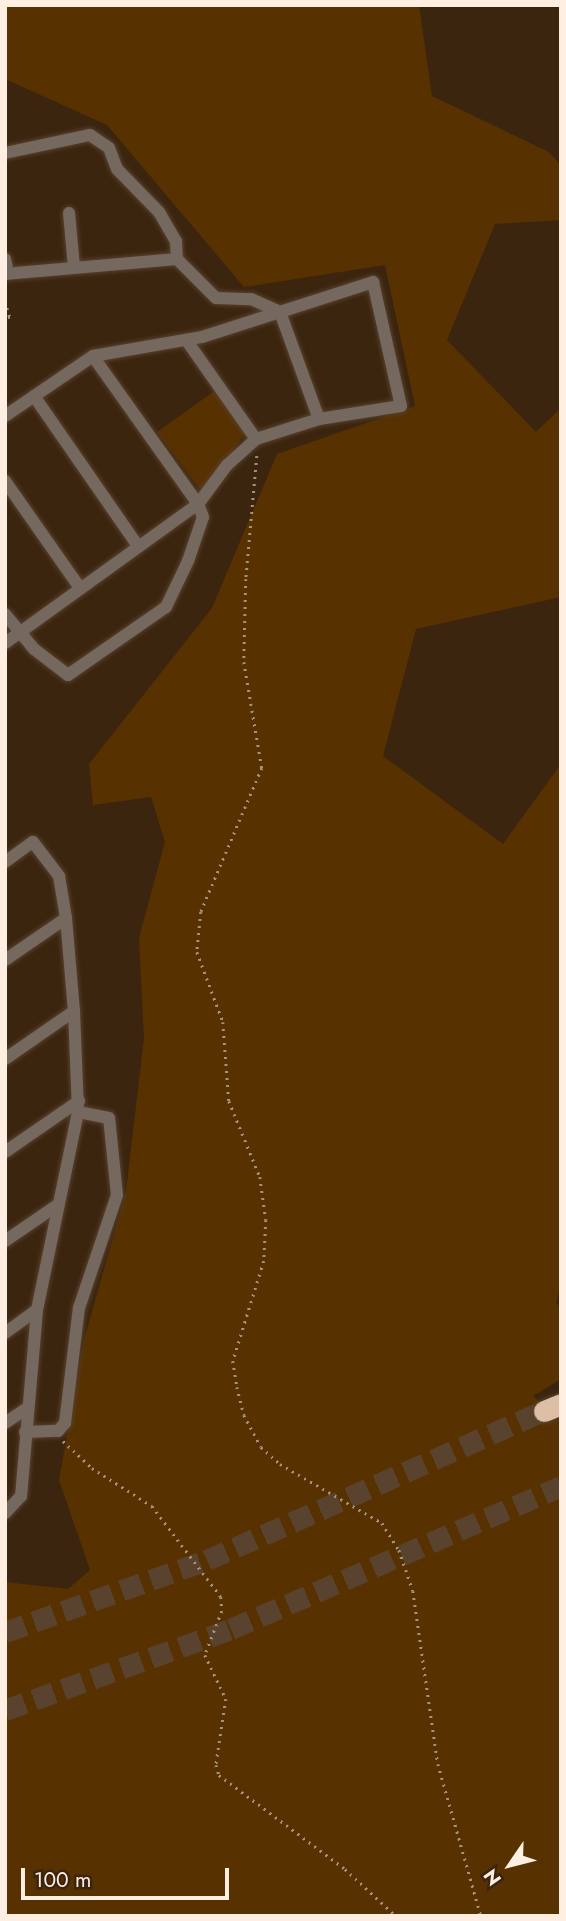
<!DOCTYPE html>
<style>
body{margin:0}
#map{position:relative;width:566px;height:1921px;overflow:hidden;background:#3c250f;font-family:Jost,sans-serif}
div>[style]{position:absolute}
.green>*{inset:0;background:#583101}
.motorway-tunnel>*{height:21px;margin-top:-10.5px;transform-origin:0;background:repeating-linear-gradient(90deg,#59432f 0 21px,transparent 0 31px)}
.path>*{height:2.5px;margin-top:-1.25px;transform-origin:0;background:repeating-linear-gradient(90deg,#a69281 0 2px,transparent 0 7px)}
.roads{filter:drop-shadow(0 0 2px #57412d) drop-shadow(0 0 2px #57412d)}
.minor>*{height:12px;margin:-6px;padding:0 6px;transform-origin:6px;border-radius:6px;background:#75695f}
.motorway>*{height:21px;margin:-10.5px;padding:0 10.5px;transform-origin:10.5px;border-radius:10.5px;background:#ddbfa6}
span{translate:-50% -50%;white-space:nowrap;text-align:center;line-height:1.15;-webkit-text-stroke:5px #3c250f;paint-order:stroke}
.frame{position:absolute;inset:0;border:7px solid #ffefe2;pointer-events:none}
.north{position:absolute;left:475px;top:1830px;width:70px;height:70px;-webkit-text-stroke:5px #3c250f;paint-order:stroke;rotate:235deg;font-size:19px;font-weight:700;line-height:28px;text-align:center;color:#ffefe2}
.north::after{content:'';display:block;margin:auto;width:24px;height:32px;background:#ffefe2;clip-path:polygon(50% 0,100% 100%,50% 72%,0 100%)}
.scale{position:absolute;left:21px;top:1868px;width:208px;height:32px;box-sizing:border-box;border:4px solid #ffefe2;border-top:0;padding-left:9px;font-size:21px;line-height:24px;white-space:nowrap;color:#ffefe2;-webkit-text-stroke:5px #3c250f;paint-order:stroke}
</style>
<div id="map">
<div class="green">
<div style="clip-path:polygon(5px 5px,419px 5px,432px 96px,549px 152px,561px 165px,561px 220px,495px 224px,447px 340px,536px 432px,561px 408px,561px 597px,416px 629px,383px 756px,503px 844px,561px 764px,561px 1286px,556px 1302px,561px 1309px,561px 1379px,533px 1396px,561px 1422px,561px 1916px,5px 1916px,5px 1582px,68px 1589px,90px 1570px,59px 1480px,84px 1340px,126px 1191px,144px 1038px,139px 938px,165px 842px,151px 797px,93px 805px,89px 764px,212px 608px,277px 454px,415px 406px,385px 265px,244px 287px,107px 125px,5px 79px)"></div>
<div style="clip-path:polygon(216px 390px,246px 432px,210px 484px,200px 489px,157px 432px)"></div>
</div>
<div class="motorway-tunnel">
<div style="left:5px;top:1632px;width:214px;rotate:-19.6deg"></div>
<div style="left:207px;top:1560px;width:368px;rotate:-23.9deg"></div>
<div style="left:5px;top:1710px;width:240px;rotate:-19.7deg"></div>
<div style="left:231px;top:1629px;width:360px;rotate:-23.4deg"></div>
</div>
<div class="path">
<div style="left:5px;top:301px;width:17px;rotate:73deg"></div>
<div style="left:10px;top:317px;width:5px;rotate:169deg"></div>
<div style="left:257px;top:456px;width:123px;rotate:95.1deg"></div>
<div style="left:246px;top:579px;width:83px;rotate:91.4deg"></div>
<div style="left:244px;top:662px;width:108px;rotate:80.4deg"></div>
<div style="left:262px;top:768px;width:156px;rotate:113deg"></div>
<div style="left:201px;top:912px;width:40px;rotate:95.7deg"></div>
<div style="left:197px;top:952px;width:75px;rotate:69.6deg"></div>
<div style="left:223px;top:1022px;width:79px;rotate:85.7deg"></div>
<div style="left:229px;top:1101px;width:82px;rotate:67.8deg"></div>
<div style="left:260px;top:1177px;width:43px;rotate:82.1deg"></div>
<div style="left:266px;top:1220px;width:41px;rotate:92.8deg"></div>
<div style="left:264px;top:1261px;width:105px;rotate:107.2deg"></div>
<div style="left:233px;top:1361px;width:26px;rotate:81deg"></div>
<div style="left:237px;top:1387px;width:29px;rotate:76deg"></div>
<div style="left:244px;top:1415px;width:36px;rotate:62deg"></div>
<div style="left:261px;top:1447px;width:25px;rotate:42deg"></div>
<div style="left:280px;top:1464px;width:118px;rotate:30deg"></div>
<div style="left:382px;top:1523px;width:32px;rotate:58deg"></div>
<div style="left:399px;top:1550px;width:43px;rotate:71.1deg"></div>
<div style="left:413px;top:1591px;width:175px;rotate:81.8deg"></div>
<div style="left:438px;top:1764px;width:158px;rotate:74.2deg"></div>
<div style="left:63px;top:1441px;width:40px;rotate:43deg"></div>
<div style="left:92px;top:1468px;width:71px;rotate:32.3deg"></div>
<div style="left:152px;top:1506px;width:114px;rotate:52.8deg"></div>
<div style="left:221px;top:1597px;width:14px;rotate:86deg"></div>
<div style="left:222px;top:1611px;width:47px;rotate:111.1deg"></div>
<div style="left:205px;top:1655px;width:49px;rotate:64.5deg"></div>
<div style="left:226px;top:1699px;width:67px;rotate:98.6deg"></div>
<div style="left:216px;top:1765px;width:10px;rotate:73deg"></div>
<div style="left:219px;top:1775px;width:157px;rotate:36.7deg"></div>
<div style="left:345px;top:1869px;width:69px;rotate:42.7deg"></div>
</div>
<div class="roads">
<div class="minor">
<div style="left:5px;top:153px;width:87px;rotate:-12deg"></div>
<div style="left:90px;top:135px;width:23px;rotate:34deg"></div>
<div style="left:109px;top:148px;width:22px;rotate:69deg"></div>
<div style="left:117px;top:169px;width:60px;rotate:45.7deg"></div>
<div style="left:159px;top:212px;width:34px;rotate:60deg"></div>
<div style="left:176px;top:241px;width:18px;rotate:87deg"></div>
<div style="left:177px;top:259px;width:173px;rotate:175deg"></div>
<div style="left:69px;top:213px;width:54px;rotate:84.7deg"></div>
<div style="left:5px;top:259px;width:14px;rotate:78deg"></div>
<div style="left:177px;top:259px;width:55px;rotate:45deg"></div>
<div style="left:216px;top:298px;width:35px;rotate:2deg"></div>
<div style="left:251px;top:299px;width:32px;rotate:24deg"></div>
<div style="left:280px;top:312px;width:114px;rotate:70deg"></div>
<div style="left:187px;top:341px;width:120px;rotate:54.9deg"></div>
<div style="left:34px;top:396px;width:183px;rotate:55.3deg"></div>
<div style="left:5px;top:416px;width:107px;rotate:-34.3deg"></div>
<div style="left:93px;top:356px;width:111px;rotate:-9.9deg"></div>
<div style="left:202px;top:337px;width:180px;rotate:-17.8deg"></div>
<div style="left:373px;top:282px;width:127px;rotate:77.3deg"></div>
<div style="left:401px;top:406px;width:83px;rotate:171deg"></div>
<div style="left:319px;top:419px;width:66px;rotate:162.4deg"></div>
<div style="left:256px;top:439px;width:39px;rotate:138deg"></div>
<div style="left:227px;top:465px;width:49px;rotate:126.6deg"></div>
<div style="left:198px;top:504px;width:238px;rotate:144.2deg"></div>
<div style="left:5px;top:481px;width:131px;rotate:55deg"></div>
<div style="left:5px;top:614px;width:45px;rotate:50.4deg"></div>
<div style="left:34px;top:649px;width:43px;rotate:37.4deg"></div>
<div style="left:68px;top:675px;width:119px;rotate:-34.8deg"></div>
<div style="left:166px;top:607px;width:51px;rotate:-64.4deg"></div>
<div style="left:188px;top:561px;width:46px;rotate:-71.2deg"></div>
<div style="left:203px;top:517px;width:14px;rotate:-111deg"></div>
<div style="left:198px;top:504px;width:181px;rotate:-125.4deg"></div>
<div style="left:5px;top:862px;width:34px;rotate:-36deg"></div>
<div style="left:33px;top:842px;width:43px;rotate:52.6deg"></div>
<div style="left:59px;top:876px;width:43px;rotate:80.5deg"></div>
<div style="left:5px;top:960px;width:74px;rotate:-34.5deg"></div>
<div style="left:66px;top:918px;width:93px;rotate:85.1deg"></div>
<div style="left:5px;top:1059px;width:84px;rotate:-34.8deg"></div>
<div style="left:74px;top:1011px;width:101px;rotate:87.7deg"></div>
<div style="left:78px;top:1112px;width:202px;rotate:101.7deg"></div>
<div style="left:37px;top:1310px;width:187px;rotate:94.9deg"></div>
<div style="left:21px;top:1496px;width:23px;rotate:133deg"></div>
<div style="left:5px;top:1152px;width:90px;rotate:-34.6deg"></div>
<div style="left:5px;top:1241px;width:65px;rotate:-34.4deg"></div>
<div style="left:5px;top:1333px;width:39px;rotate:-36deg"></div>
<div style="left:5px;top:1423px;width:27px;rotate:-34deg"></div>
<div style="left:25px;top:1432px;width:33px;rotate:-2deg"></div>
<div style="left:58px;top:1431px;width:11px;rotate:-49deg"></div>
<div style="left:65px;top:1423px;width:116px;rotate:-83.1deg"></div>
<div style="left:79px;top:1308px;width:119px;rotate:-71.4deg"></div>
<div style="left:117px;top:1195px;width:77px;rotate:-95.9deg"></div>
<div style="left:109px;top:1118px;width:32px;rotate:-169deg"></div>
</div>
<div class="motorway">
<div style="left:544px;top:1411px;width:18px;rotate:-22deg"></div>
</div>
</div>
<div class="frame"></div>
<div class="north">N</div>
<div class="scale">100 m</div>
</div>
